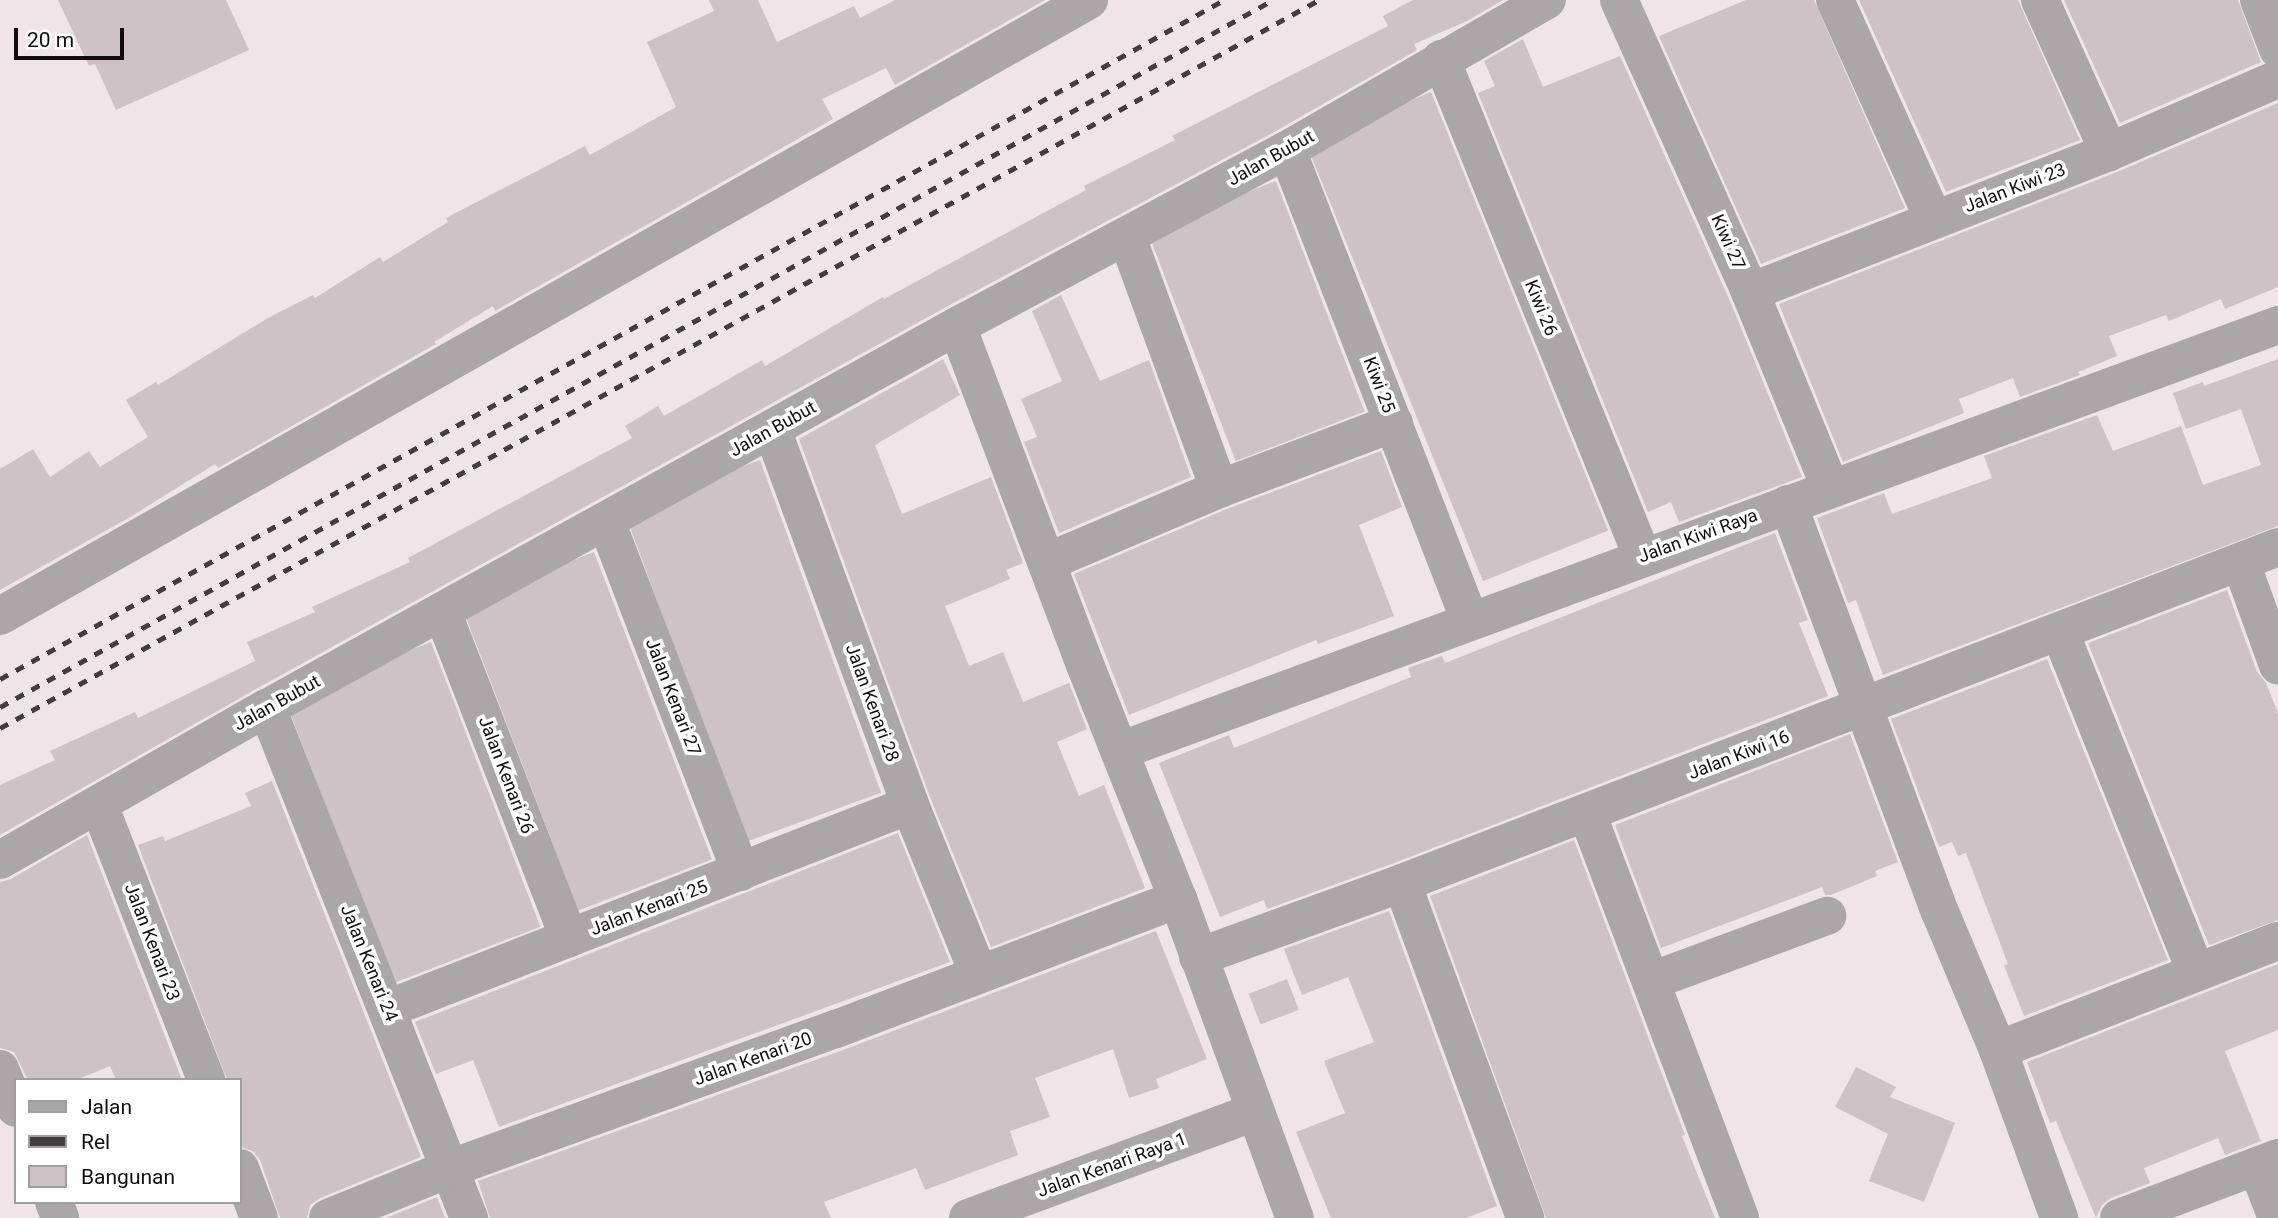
<!DOCTYPE html>
<style>
body{margin:0}
#map{position:relative;width:2278px;height:1218px;overflow:hidden;background:#efe4e8;font-family:Roboto,sans-serif}
div>[style]{position:absolute}
.building>*{inset:0;background:#cdc2c6;transform-origin:0 0}
.minor>*{height:38px;margin:-19px;padding:0 19px;transform-origin:19px;border-radius:19px;background:#aba6a8}
.rail>*{height:5px;margin-top:-2.5px;transform-origin:0;background:repeating-linear-gradient(90deg,#433d40 0 9px,transparent 0 18px)}
span{translate:-50% -50%;white-space:nowrap;text-align:center;line-height:1.15;-webkit-text-stroke:7px #fff;paint-order:stroke}
.street-label{font-size:18px;color:#120e10}
.legend{position:absolute;left:14px;top:1078px;width:228px;height:126px;box-sizing:border-box;background:#fff;border:2px solid #a09f9f;margin:0;padding:9px 12px;list-style:none;font-size:21px;color:#120e10}
.legend li{display:flex;align-items:center;gap:14px;height:35px}
.legend b{width:35px;border:2px solid #a09f9f}
.scale{position:absolute;left:14px;top:28px;width:110px;height:32px;box-sizing:border-box;border:4px solid #120e10;border-top:0;padding-left:9px;font-size:21px;line-height:24px;white-space:nowrap;color:#120e10;-webkit-text-stroke:5px #fff;paint-order:stroke}
</style>
<div id="map">
<div class="building">
<div style="clip-path:polygon(58px 0,226px 0,249px 50px,116px 110px,95px 64px,89px 66px)"></div>
<div style="clip-path:polygon(709px 0,758px 0,777px 42px,854px 6px,860px 18px,895px 0,1045px 0,895px 85px,886px 68px,822px 99px,833px 119px,495px 311px,493px 306px,434px 342px,436px 344px,218px 468px,215px 464px,132px 516px,0 590px,0 469px,33px 449px,50px 477px,89px 451px,100px 467px,148px 437px,126px 400px,156px 382px,158px 385px,268px 318px,313px 295px,315px 298px,380px 257px,383px 262px,448px 222px,446px 218px,585px 146px,590px 155px,676px 107px,647px 42px,714px 11px)"></div>
<div style="clip-path:polygon(1413px 0,1503px 0,1467px 21px,1414px 44px,1417px 50px,1276px 131px,946px 307px,256px 689px,0 835px,0 785px,55px 760px,50px 751px,135px 712px,138px 718px,255px 661px,247px 642px,315px 612px,312px 607px,410px 562px,408px 558px,632px 438px,625px 426px,658px 406px,664px 416px,762px 360px,765px 366px,883px 297px,884px 299px,1086px 190px,1084px 186px,1175px 140px,1172px 136px,1388px 26px,1383px 16px)"></div>
<div style="clip-path:polygon(1746px 0,1814px 0,1905px 208px,1761px 264px,1659px 36px)"></div>
<div style="clip-path:polygon(1859px 0,2018px 0,2080px 140px,1946px 192px)"></div>
<div style="clip-path:polygon(2064px 0,2238px 0,2261px 62px,2120px 123px)"></div>
<div style="clip-path:polygon(1523px 39px,1543px 87px,1620px 56px,1730px 301px,1802px 477px,1679px 522px,1671px 502px,1648px 512px,1478px 93px,1495px 86px,1484px 61px)"></div>
<div style="left:1431px;top:92px;width:473px;height:135px;rotate:68deg"></div>
<div style="clip-path:polygon(2278px 103px,2278px 287px,2225px 309px,2221px 299px,2169px 321px,2166px 315px,2109px 336px,2117px 356px,2078px 372px,2080px 375px,2020px 397px,2013px 378px,1959px 399px,1964px 413px,1843px 462px,1779px 304px,2117px 172px)"></div>
<div style="left:1276px;top:181px;width:247px;height:138px;rotate:69deg"></div>
<div style="clip-path:polygon(1061px 295px,1100px 381px,1149px 360px,1191px 477px,1059px 533px,1024px 442px,1037px 437px,1021px 399px,1062px 381px,1032px 311px)"></div>
<div style="clip-path:polygon(943px 359px,960px 395px,875px 445px,902px 514px,991px 477px,1023px 563px,1006px 570px,1010px 579px,945px 606px,969px 666px,1003px 652px,1023px 702px,1069px 683px,1087px 729px,1057px 742px,1079px 796px,1104px 785px,1145px 888px,991px 947px,930px 797px,799px 439px)"></div>
<div style="clip-path:polygon(2278px 359px,2278px 526px,1883px 675px,1856px 600px,1848px 603px,1817px 518px,1884px 493px,1892px 514px,1992px 478px,1984px 456px,2097px 415px,2113px 451px,2181px 426px,2203px 485px,2261px 465px,2241px 409px,2186px 429px,2173px 393px,2203px 382px,2204px 386px)"></div>
<div style="clip-path:polygon(1381px 451px,1402px 507px,1359px 525px,1394px 616px,1318px 644px,1316px 640px,1129px 715px,1074px 574px,1227px 509px)"></div>
<div style="left:760px;top:460px;width:354px;height:145px;rotate:70deg"></div>
<div style="clip-path:polygon(1775px 533px,1808px 620px,1799px 623px,1828px 696px,1394px 863px,1267px 909px,1264px 900px,1220px 917px,1159px 763px,1229px 735px,1234px 748px,1411px 677px,1408px 668px,1442px 656px,1445px 663px)"></div>
<div style="left:594px;top:552px;width:329px;height:143px;rotate:69deg"></div>
<div style="clip-path:polygon(2227px 590px,2257px 672px,2266px 683px,2278px 713px,2278px 920px,2209px 945px,2088px 643px)"></div>
<div style="left:431px;top:642px;width:305px;height:157px;rotate:69deg"></div>
<div style="clip-path:polygon(2047px 659px,2168px 960px,2024px 1016px,2004px 965px,2008px 964px,1966px 853px,1958px 856px,1952px 842px,1939px 847px,1891px 719px)"></div>
<div style="clip-path:polygon(1850px 734px,1898px 862px,1875px 871px,1877px 876px,1831px 895px,1825px 895px,1822px 887px,1661px 948px,1615px 825px)"></div>
<div style="clip-path:polygon(272px 781px,421px 1157px,320px 1198px,310px 1205px,307px 1218px,280px 1218px,260px 1160px,253px 1151px,240px 1147px,240px 1080px,227px 1080px,138px 845px,163px 836px,165px 841px,251px 806px,245px 793px)"></div>
<div style="clip-path:polygon(898px 833px,950px 962px,499px 1127px,473px 1060px,436px 1074px,415px 1022px)"></div>
<div style="clip-path:polygon(87px 835px,182px 1080px,116px 1080px,110px 1066px,76px 1080px,28px 1080px,14px 1052px,0 1048px,0 882px,11px 879px)"></div>
<div style="clip-path:polygon(1574px 840px,1685px 1135px,1682px 1136px,1715px 1218px,1546px 1218px,1430px 896px)"></div>
<div style="clip-path:polygon(1389px 911px,1497px 1206px,1466px 1218px,1331px 1218px,1296px 1132px,1345px 1113px,1324px 1061px,1374px 1042px,1348px 977px,1302px 995px,1284px 949px)"></div>
<div style="clip-path:polygon(1156px 931px,1207px 1059px,1156px 1079px,1159px 1088px,1129px 1098px,1113px 1049px,1035px 1078px,1050px 1117px,1010px 1131px,1018px 1155px,925px 1190px,916px 1168px,824px 1202px,831px 1218px,490px 1218px,478px 1181px,843px 1050px)"></div>
<div style="clip-path:polygon(2278px 964px,2278px 1030px,2225px 1051px,2261px 1141px,2225px 1155px,2218px 1138px,2144px 1168px,2150px 1183px,2111px 1198px,2102px 1205px,2096px 1218px,2056px 1121px,2050px 1123px,2027px 1062px)"></div>
<div style="left:1287px;top:979px;width:33px;height:41px;rotate:69deg"></div>
<div style="clip-path:polygon(1856px 1067px,1896px 1087px,1890px 1097px,1955px 1123px,1924px 1202px,1869px 1181px,1888px 1134px,1835px 1107px)"></div>
<div style="clip-path:polygon(437px 1197px,445px 1218px,386px 1218px)"></div>
</div>
<div class="minor">
<div style="left:1619px;top:0;width:320px;rotate:65.8deg"></div>
<div style="left:1750px;top:292px;width:211px;rotate:67.7deg"></div>
<div style="left:1835px;top:0;width:241px;rotate:65.8deg"></div>
<div style="left:2040px;top:0;width:167px;rotate:65.6deg"></div>
<div style="left:2259px;top:0;width:53px;rotate:68.8deg"></div>
<div style="left:1441px;top:59px;width:536px;rotate:67.98deg"></div>
<div style="left:1287px;top:150px;width:505px;rotate:68.77deg"></div>
<div style="left:1127px;top:237px;width:268px;rotate:69.9deg"></div>
<div style="left:1750px;top:292px;width:385px;rotate:-21.3deg"></div>
<div style="left:2109px;top:152px;width:184px;rotate:-23.4deg"></div>
<div style="left:957px;top:326px;width:365px;rotate:69.3deg"></div>
<div style="left:1086px;top:667px;width:250px;rotate:68.4deg"></div>
<div style="left:1178px;top:899px;width:340px;rotate:69.9deg"></div>
<div style="left:772px;top:429px;width:401px;rotate:69.8deg"></div>
<div style="left:910px;top:805px;width:183px;rotate:67.9deg"></div>
<div style="left:1788px;top:504px;width:435px;rotate:69.6deg"></div>
<div style="left:1940px;top:912px;width:150px;rotate:67.2deg"></div>
<div style="left:1998px;top:1050px;width:179px;rotate:70deg"></div>
<div style="left:606px;top:521px;width:376px;rotate:69deg"></div>
<div style="left:1047px;top:562px;width:187px;rotate:-23deg"></div>
<div style="left:1219px;top:489px;width:187px;rotate:-20.7deg"></div>
<div style="left:2241px;top:563px;width:109px;rotate:70.1deg"></div>
<div style="left:442px;top:611px;width:351px;rotate:68.8deg"></div>
<div style="left:0;top:616px;width:1251px;rotate:-29.49deg"></div>
<div style="left:2060px;top:632px;width:366px;rotate:68.2deg"></div>
<div style="left:267px;top:708px;width:549px;rotate:68.39deg"></div>
<div style="left:1119px;top:751px;width:1235px;rotate:-20.18deg"></div>
<div style="left:99px;top:805px;width:295px;rotate:68.7deg"></div>
<div style="left:1587px;top:813px;width:433px;rotate:69.3deg"></div>
<div style="left:0;top:860px;width:307px;rotate:-29.7deg"></div>
<div style="left:267px;top:708px;width:789px;rotate:-28.97deg"></div>
<div style="left:957px;top:326px;width:374px;rotate:-28.1deg"></div>
<div style="left:1287px;top:150px;width:300px;rotate:-30deg"></div>
<div style="left:1402px;top:883px;width:357px;rotate:69.8deg"></div>
<div style="left:1198px;top:957px;width:217px;rotate:-19.9deg"></div>
<div style="left:1402px;top:883px;width:938px;rotate:-20.98deg"></div>
<div style="left:1651px;top:981px;width:188px;rotate:-20.3deg"></div>
<div style="left:387px;top:1009px;width:561px;rotate:-21.31deg"></div>
<div style="left:1998px;top:1050px;width:300px;rotate:-21.3deg"></div>
<div style="left:0;top:1069px;width:42px;rotate:67.7deg"></div>
<div style="left:2257px;top:1166px;width:56px;rotate:69deg"></div>
<div style="left:240px;top:1168px;width:53px;rotate:69.2deg"></div>
<div style="left:54px;top:1202px;width:17px;rotate:69deg"></div>
<div style="left:328px;top:1218px;width:133px;rotate:-22.1deg"></div>
<div style="left:451px;top:1168px;width:409px;rotate:-19.9deg"></div>
<div style="left:836px;top:1029px;width:366px;rotate:-20.8deg"></div>
<div style="left:968px;top:1218px;width:306px;rotate:-20.3deg"></div>
<div style="left:2119px;top:1218px;width:170px;rotate:-20.7deg"></div>
</div>
<div class="rail">
<div style="left:0;top:679px;width:1400px;rotate:-29.02deg"></div>
<div style="left:0;top:707px;width:1456px;rotate:-29.05deg"></div>
<div style="left:0;top:728px;width:1507px;rotate:-28.9deg"></div>
</div>
<div class="street-label">
<span style="left:1271px;top:158px;rotate:-29deg">Jalan Bubut</span>
<span style="left:2015px;top:188px;rotate:-21deg">Jalan Kiwi 23</span>
<span style="left:1728px;top:242px;rotate:66deg">Kiwi 27</span>
<span style="left:1541px;top:308px;rotate:68deg">Kiwi 26</span>
<span style="left:1379px;top:385px;rotate:69deg">Kiwi 25</span>
<span style="left:773px;top:429px;rotate:-29deg">Jalan Bubut</span>
<span style="left:1698px;top:536px;rotate:-20deg">Jalan Kiwi Raya</span>
<span style="left:673px;top:697px;rotate:69deg">Jalan Kenari 27</span>
<span style="left:277px;top:703px;rotate:-29deg">Jalan Bubut</span>
<span style="left:872px;top:703px;rotate:70deg">Jalan Kenari 28</span>
<span style="left:1739px;top:755px;rotate:-21deg">Jalan Kiwi 16</span>
<span style="left:506px;top:775px;rotate:69deg">Jalan Kenari 26</span>
<span style="left:649px;top:908px;rotate:-21deg">Jalan Kenari 25</span>
<span style="left:152px;top:942px;rotate:69deg">Jalan Kenari 23</span>
<span style="left:369px;top:963px;rotate:68deg">Jalan Kenari 24</span>
<span style="left:753px;top:1059px;rotate:-20deg">Jalan Kenari 20</span>
<span style="left:1112px;top:1165px;rotate:-20deg">Jalan Kenari Raya 1</span>
</div>
<ul class="legend">
<li><b style="height:9px;background:#aba6a8"></b>Jalan</li>
<li><b style="height:9px;background:#433d40"></b>Rel</li>
<li><b style="height:19px;background:#cdc2c6"></b>Bangunan</li>
</ul>
<div class="scale">20 m</div>
</div>
